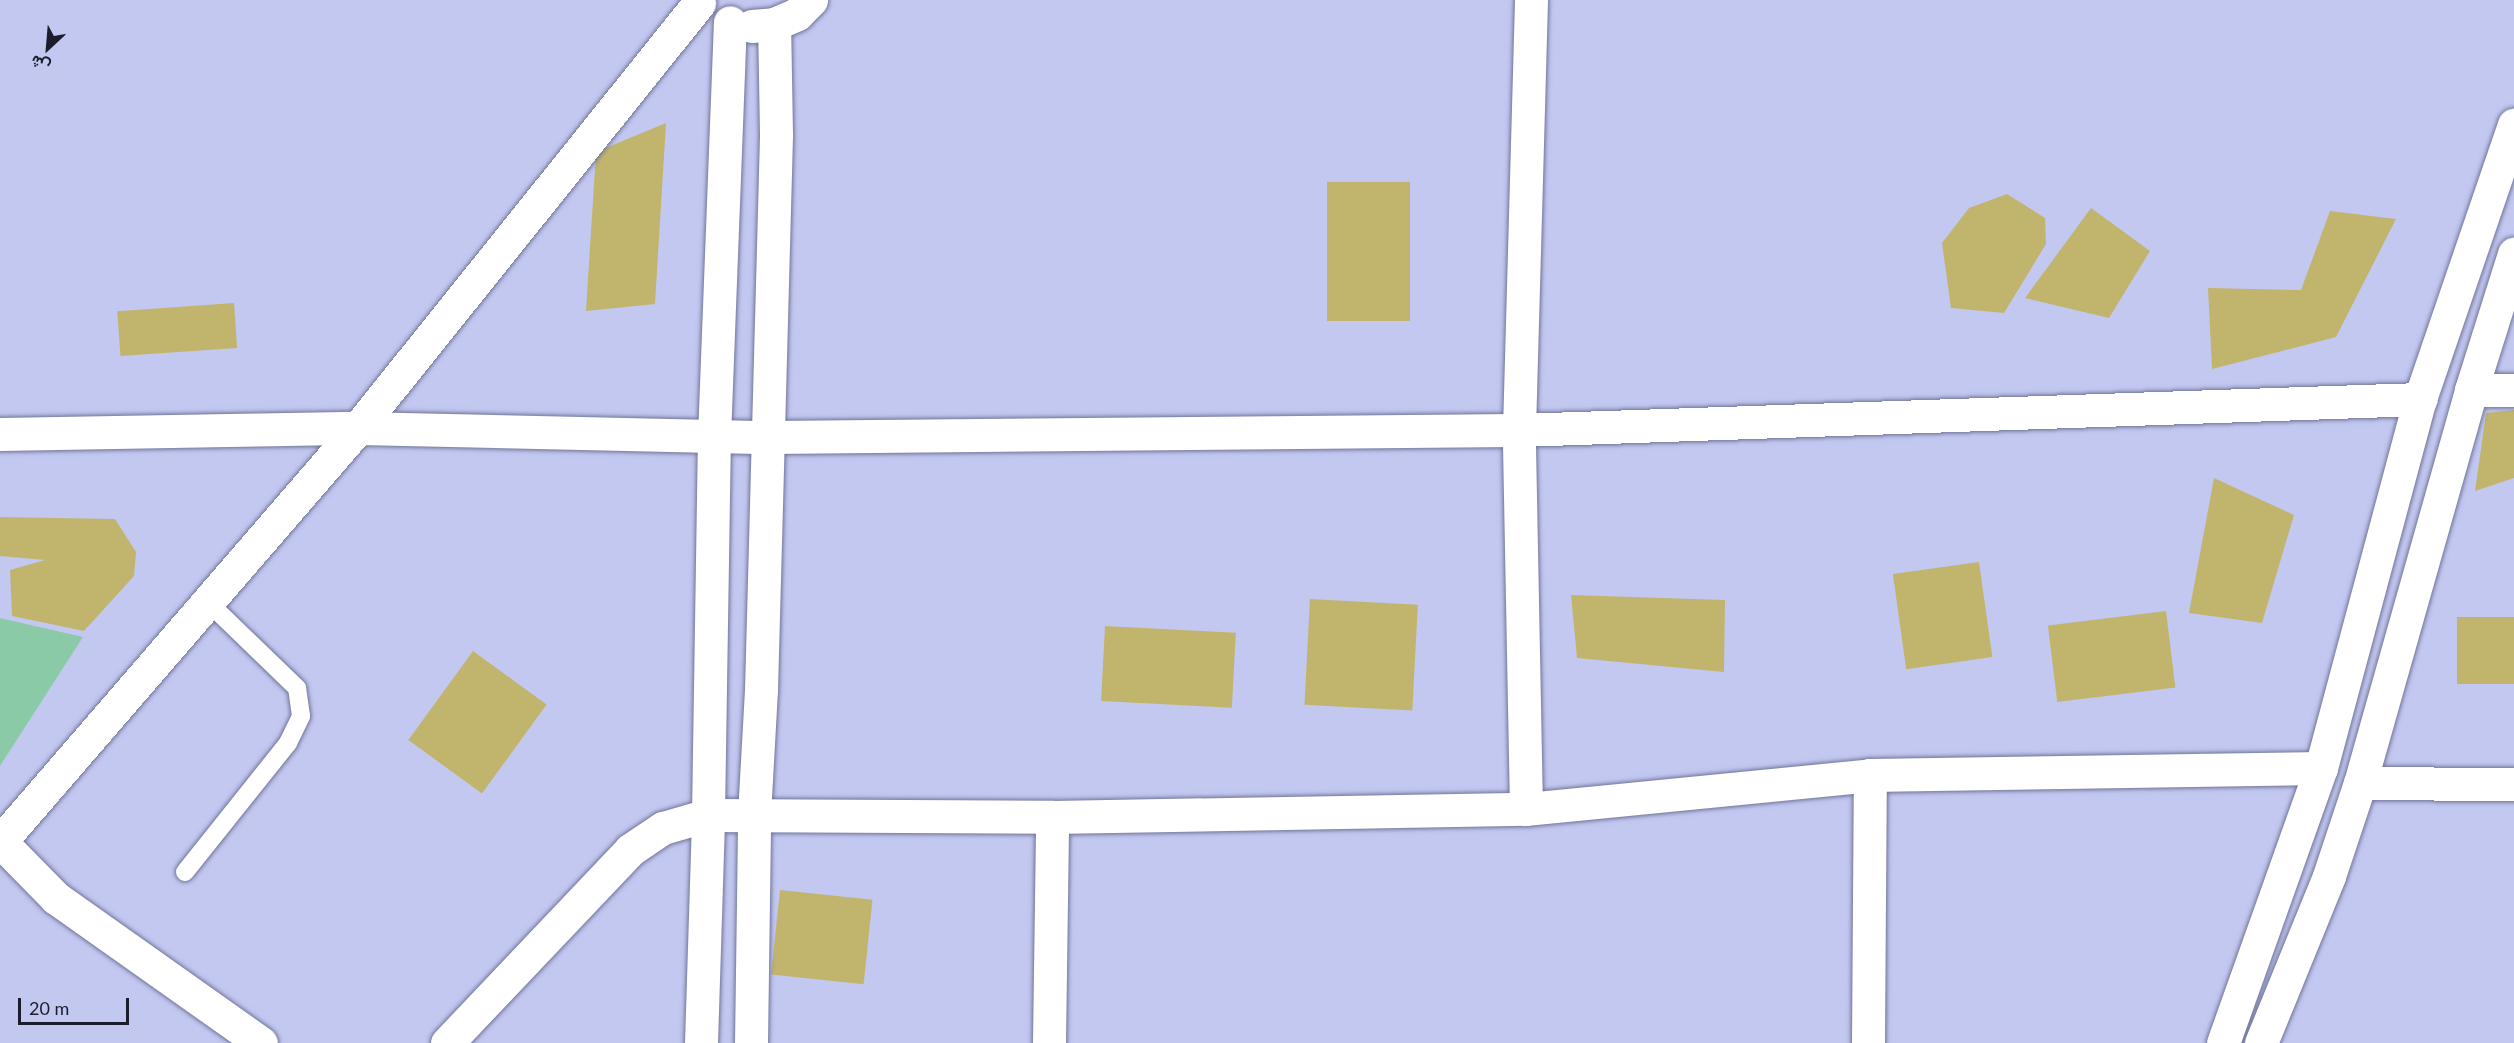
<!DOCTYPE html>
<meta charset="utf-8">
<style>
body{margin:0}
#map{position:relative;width:2514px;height:1043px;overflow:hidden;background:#c3c8f1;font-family:Lato,Vazirmatn,sans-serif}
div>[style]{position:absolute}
.green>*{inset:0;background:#8bcaa7}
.building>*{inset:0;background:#c1b56e;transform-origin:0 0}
.roads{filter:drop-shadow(0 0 2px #71759a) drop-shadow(0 0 2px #71759a)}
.service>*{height:18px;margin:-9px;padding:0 9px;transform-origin:9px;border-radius:9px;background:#fff}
.minor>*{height:33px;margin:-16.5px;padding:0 16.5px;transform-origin:16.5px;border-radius:16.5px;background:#fff}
.secondary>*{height:33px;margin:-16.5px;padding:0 16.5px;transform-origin:16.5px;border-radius:16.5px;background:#fff}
span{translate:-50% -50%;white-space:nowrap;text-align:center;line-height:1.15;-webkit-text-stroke:4.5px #c3c8f1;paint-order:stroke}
.north{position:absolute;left:18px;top:18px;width:60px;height:60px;-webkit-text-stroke:4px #c3c8f1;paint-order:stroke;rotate:206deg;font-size:16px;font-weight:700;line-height:24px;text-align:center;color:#1b1d2c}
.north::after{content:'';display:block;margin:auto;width:21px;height:27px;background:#1b1d2c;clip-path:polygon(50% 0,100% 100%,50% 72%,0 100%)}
.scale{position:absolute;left:18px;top:998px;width:111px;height:27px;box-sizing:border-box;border:3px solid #1b1d2c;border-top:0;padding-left:8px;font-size:18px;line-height:21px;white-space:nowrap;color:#1b1d2c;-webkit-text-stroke:4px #c3c8f1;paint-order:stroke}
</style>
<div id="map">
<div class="green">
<div style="clip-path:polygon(0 618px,83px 637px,0 766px)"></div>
</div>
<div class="building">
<div style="clip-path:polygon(666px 123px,655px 304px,586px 311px,596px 152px)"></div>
<div style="left:1327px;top:182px;width:83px;height:139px"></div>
<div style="clip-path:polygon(2007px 194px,2045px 218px,2046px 244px,2004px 313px,1951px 308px,1942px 243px,1969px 208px)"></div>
<div style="clip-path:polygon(2091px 208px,2150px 251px,2109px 318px,2025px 298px)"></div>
<div style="clip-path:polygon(2330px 211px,2396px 219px,2336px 337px,2212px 369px,2208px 288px,2301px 290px)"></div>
<div style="left:234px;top:303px;width:45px;height:117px;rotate:86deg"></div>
<div style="clip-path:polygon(2514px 410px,2514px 478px,2475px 491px,2486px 413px)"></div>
<div style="clip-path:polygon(2214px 478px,2294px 515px,2262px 623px,2189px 613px)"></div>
<div style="clip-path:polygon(0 517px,115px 519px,136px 552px,134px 576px,84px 631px,12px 616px,10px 570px,45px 560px,0 556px)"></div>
<div style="left:1979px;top:562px;width:96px;height:87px;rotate:82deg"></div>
<div style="clip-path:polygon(1571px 595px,1725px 600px,1724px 672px,1577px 658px)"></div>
<div style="left:1310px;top:599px;width:108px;height:106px;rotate:3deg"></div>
<div style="left:2166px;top:611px;width:77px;height:119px;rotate:83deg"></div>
<div style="left:2457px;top:617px;width:57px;height:67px"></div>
<div style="left:1105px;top:626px;width:131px;height:75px;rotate:3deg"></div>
<div style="left:473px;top:651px;width:91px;height:110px;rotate:36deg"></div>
<div style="left:780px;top:890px;width:93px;height:85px;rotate:6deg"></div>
</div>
<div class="roads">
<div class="service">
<div style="left:185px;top:872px;width:165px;rotate:-51.4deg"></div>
<div style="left:288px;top:743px;width:30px;rotate:-64deg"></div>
<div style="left:301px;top:716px;width:28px;rotate:-98deg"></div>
<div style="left:297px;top:688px;width:124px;rotate:-136deg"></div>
</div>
<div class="minor">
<div style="left:752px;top:26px;width:22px;rotate:-5deg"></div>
<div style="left:774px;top:24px;width:25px;rotate:-23deg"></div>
<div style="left:797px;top:14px;width:20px;rotate:-45deg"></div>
<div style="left:2471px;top:390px;width:43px"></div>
<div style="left:0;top:434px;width:358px;rotate:-1deg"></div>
<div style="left:358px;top:428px;width:411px;rotate:1.3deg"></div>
<div style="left:769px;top:437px;width:750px;rotate:-0.53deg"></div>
<div style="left:1519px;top:430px;width:902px;rotate:-1.97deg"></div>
<div style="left:2360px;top:783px;width:154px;rotate:0.4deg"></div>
<div style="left:1526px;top:809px;width:379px;rotate:-91.1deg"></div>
<div style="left:1519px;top:430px;width:430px;rotate:-88.4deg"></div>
<div style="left:0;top:841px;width:80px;rotate:45.5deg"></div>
<div style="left:56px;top:898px;width:251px;rotate:35.3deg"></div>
<div style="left:0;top:842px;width:547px;rotate:-49.15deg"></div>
<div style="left:358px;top:428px;width:545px;rotate:-51.26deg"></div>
<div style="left:447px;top:1043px;width:266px;rotate:-46.5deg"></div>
<div style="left:630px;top:850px;width:40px;rotate:-34deg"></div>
<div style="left:663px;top:828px;width:47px;rotate:-16.1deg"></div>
<div style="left:708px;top:815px;width:344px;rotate:0.3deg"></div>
<div style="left:1052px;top:817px;width:474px;rotate:-1deg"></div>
<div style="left:1526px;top:809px;width:346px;rotate:-5.6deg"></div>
<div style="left:1870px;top:775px;width:451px;rotate:-0.9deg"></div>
<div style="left:701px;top:1043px;width:228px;rotate:-88.2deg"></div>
<div style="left:708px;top:815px;width:378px;rotate:-89.1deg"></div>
<div style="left:714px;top:437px;width:415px;rotate:-87.8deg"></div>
<div style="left:751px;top:1043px;width:228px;rotate:-89.2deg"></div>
<div style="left:754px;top:815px;width:125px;rotate:-86.8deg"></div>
<div style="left:761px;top:690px;width:556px;rotate:-88.45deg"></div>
<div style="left:776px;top:134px;width:110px;rotate:-91deg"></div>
<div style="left:1049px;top:1043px;width:226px;rotate:-89.2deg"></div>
<div style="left:1868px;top:1043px;width:268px;rotate:-89.6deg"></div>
</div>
<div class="secondary">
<div style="left:2223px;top:1043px;width:292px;rotate:-70.4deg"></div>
<div style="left:2321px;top:768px;width:382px;rotate:-75deg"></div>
<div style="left:2420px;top:399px;width:290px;rotate:-71.1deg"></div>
<div style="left:2261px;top:1043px;width:180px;rotate:-67.8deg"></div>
<div style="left:2329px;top:876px;width:98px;rotate:-71.6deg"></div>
<div style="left:2360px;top:783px;width:408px;rotate:-74.2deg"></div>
<div style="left:2471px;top:390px;width:143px;rotate:-72.5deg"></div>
</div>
</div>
<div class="north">ش</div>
<div class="scale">20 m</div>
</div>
